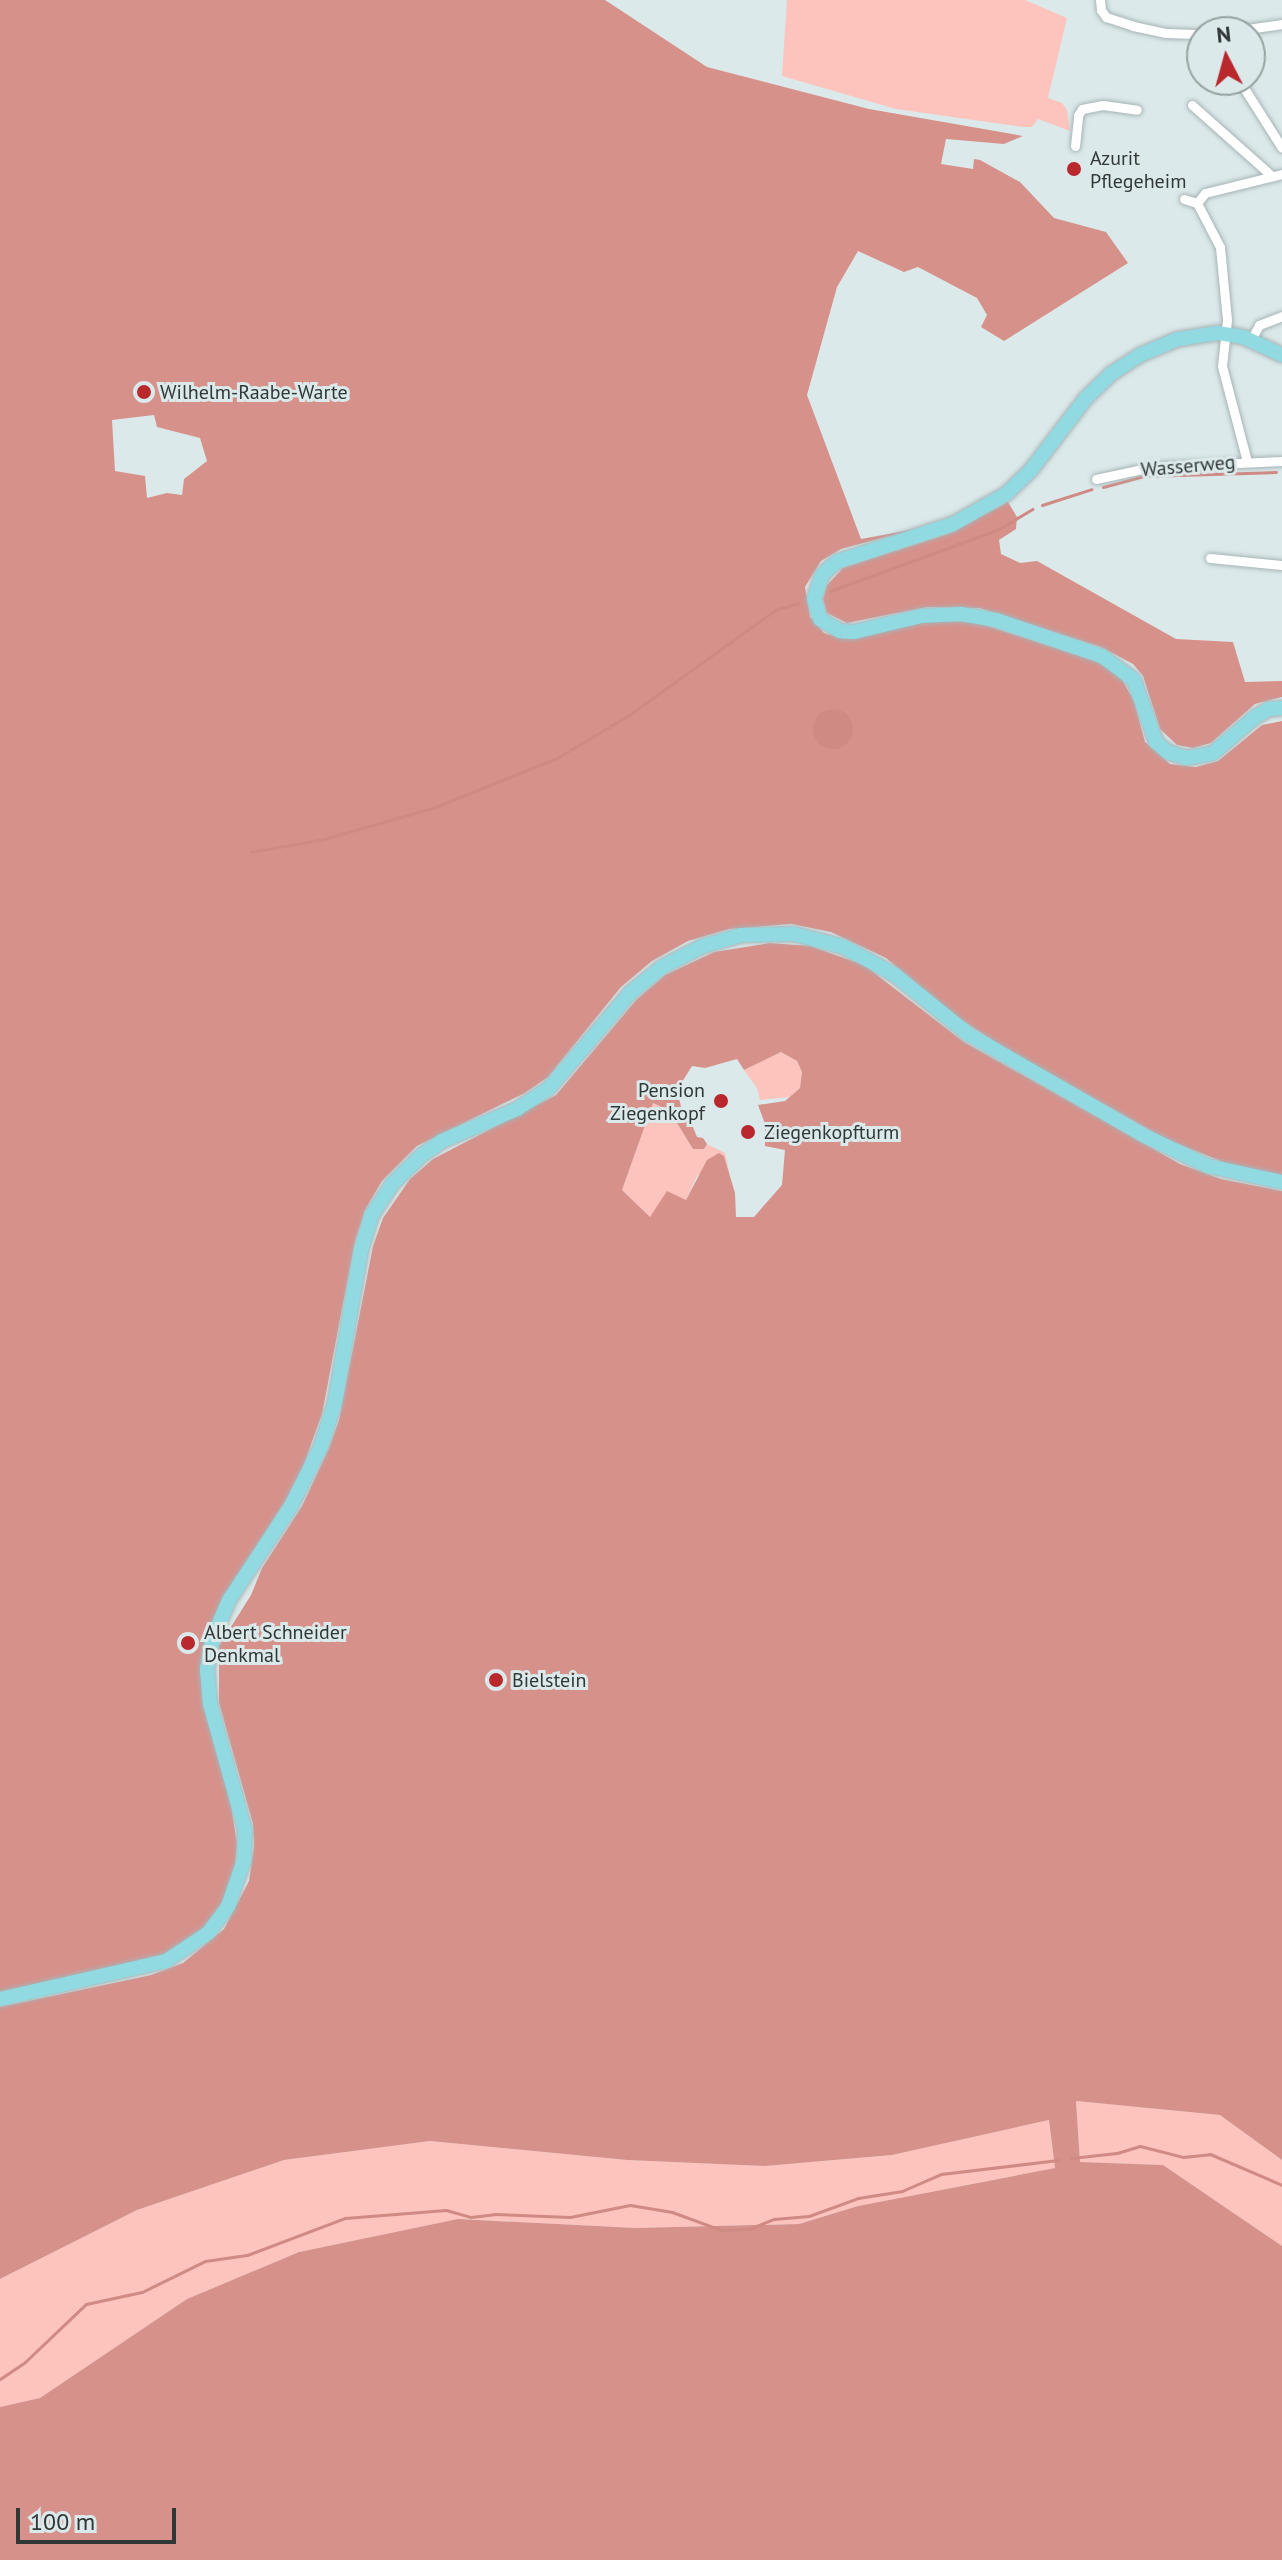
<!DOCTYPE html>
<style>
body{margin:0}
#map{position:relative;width:1282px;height:2560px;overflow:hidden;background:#dbe9ea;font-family:"PT Sans",sans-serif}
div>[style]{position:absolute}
.green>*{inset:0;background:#fdc3bd}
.forest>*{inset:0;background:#d7918b}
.water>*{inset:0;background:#d08a84}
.round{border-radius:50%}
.stream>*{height:3px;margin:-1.5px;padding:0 1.5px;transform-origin:1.5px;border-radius:1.5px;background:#d08a84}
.roads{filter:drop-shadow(0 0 2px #a7b4b6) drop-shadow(0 0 2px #a7b4b6)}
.minor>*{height:9px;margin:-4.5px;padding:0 4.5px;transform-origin:4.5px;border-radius:4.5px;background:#fff}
.primary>*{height:14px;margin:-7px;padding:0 7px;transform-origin:7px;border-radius:7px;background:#92dae2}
.dots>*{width:22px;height:22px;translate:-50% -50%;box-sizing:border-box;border:4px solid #dbe9ea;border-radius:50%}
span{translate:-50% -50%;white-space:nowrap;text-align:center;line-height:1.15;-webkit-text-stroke:6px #dbe9ea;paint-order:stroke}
.poi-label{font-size:20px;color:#313737}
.left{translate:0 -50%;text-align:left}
.right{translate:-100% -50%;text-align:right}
.street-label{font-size:20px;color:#313737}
.north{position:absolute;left:1186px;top:16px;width:80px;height:80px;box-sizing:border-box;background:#dbe9ea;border:2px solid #97a2a2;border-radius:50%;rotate:354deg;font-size:22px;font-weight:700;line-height:32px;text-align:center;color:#313737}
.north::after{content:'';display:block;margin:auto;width:28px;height:36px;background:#b8282d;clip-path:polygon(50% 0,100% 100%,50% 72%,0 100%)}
.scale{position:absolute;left:16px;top:2508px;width:160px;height:36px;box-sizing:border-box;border:4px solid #313737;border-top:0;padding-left:10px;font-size:24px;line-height:28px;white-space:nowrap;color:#313737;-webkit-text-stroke:6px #dbe9ea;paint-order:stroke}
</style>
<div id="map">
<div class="green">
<div style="clip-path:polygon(787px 0,1025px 0,1067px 18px,1048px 98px,1062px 103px,1067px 110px,1070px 131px,1038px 119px,1032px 127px,1023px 127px,896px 109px,782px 76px)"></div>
<div style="clip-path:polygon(781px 1052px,797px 1061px,802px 1072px,800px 1088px,789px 1097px,760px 1100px,757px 1088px,744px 1070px)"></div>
<div style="clip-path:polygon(653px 1102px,669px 1110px,693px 1149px,704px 1149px,707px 1144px,725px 1153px,730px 1174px,724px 1156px,697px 1176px,686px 1200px,650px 1217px,622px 1190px)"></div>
<div style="clip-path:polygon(1076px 2101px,1220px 2115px,1282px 2160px,1282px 2246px,1163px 2165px,1080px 2162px)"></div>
<div style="clip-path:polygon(1049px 2120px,1055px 2168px,858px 2206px,799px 2224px,636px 2228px,459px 2219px,299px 2252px,187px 2299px,40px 2398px,0 2407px,0 2279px,137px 2210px,284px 2160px,430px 2141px,627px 2160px,765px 2166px,892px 2155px)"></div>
</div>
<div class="forest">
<div style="clip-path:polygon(evenodd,0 0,605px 0,707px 67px,869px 109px,1023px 136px,1004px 144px,946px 139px,941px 164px,973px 169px,974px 159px,980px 160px,1020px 182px,1054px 218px,1106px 232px,1128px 263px,1004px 341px,981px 327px,987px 315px,977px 298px,918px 267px,904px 272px,858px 251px,837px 287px,807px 395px,861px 539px,916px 529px,841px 549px,821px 561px,805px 587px,810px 617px,824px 633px,844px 639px,931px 621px,975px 622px,1095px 661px,1120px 676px,1134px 701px,1145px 742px,1170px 764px,1196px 767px,1218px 761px,1262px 725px,1282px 721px,1282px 1175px,1228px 1164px,1166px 1139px,1003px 1047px,959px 1018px,886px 958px,831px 932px,791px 924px,729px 929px,688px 941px,652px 961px,621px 987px,548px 1077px,525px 1093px,417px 1146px,382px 1181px,365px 1210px,355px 1241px,322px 1414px,304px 1464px,287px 1498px,224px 1597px,205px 1643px,237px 1843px,234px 1874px,223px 1904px,204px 1929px,165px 1955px,0 1992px,0 0,154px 415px,157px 427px,200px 438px,207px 461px,184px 479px,182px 495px,167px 493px,147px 498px,145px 476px,115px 471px,112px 420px,154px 415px)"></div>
<div style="clip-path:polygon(1008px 502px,1017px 517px,1016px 529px,999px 540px,1001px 554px,1020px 563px,1037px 561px,1176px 639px,1233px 642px,1245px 682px,1282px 681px,1282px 697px,1255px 704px,1211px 743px,1193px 748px,1177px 745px,1160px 729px,1143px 676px,1133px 664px,1101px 647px,980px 608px,927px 607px,847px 623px,827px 613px,823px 599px,827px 585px,843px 568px,951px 533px)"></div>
<div style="clip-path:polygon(evenodd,770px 943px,810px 946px,864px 965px,964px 1042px,1180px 1164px,1221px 1179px,1282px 1191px,1282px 2160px,1220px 2115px,1076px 2101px,1080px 2162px,1163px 2165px,1282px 2246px,1282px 2560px,0 2560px,0 2407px,40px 2398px,187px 2299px,299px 2252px,458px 2219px,636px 2228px,799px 2224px,858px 2206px,1055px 2168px,1049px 2120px,892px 2155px,765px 2166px,627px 2160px,430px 2141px,284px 2160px,137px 2210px,0 2279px,0 2007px,151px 1975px,183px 1963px,224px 1929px,249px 1881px,254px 1846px,253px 1824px,219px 1703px,219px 1646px,251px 1595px,262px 1568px,302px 1506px,329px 1448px,339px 1420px,373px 1246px,383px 1218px,410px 1179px,433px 1159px,556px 1095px,636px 1000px,665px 975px,714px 952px,770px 943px,781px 1052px,797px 1061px,802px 1072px,800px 1088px,785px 1101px,758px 1105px,765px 1124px,765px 1146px,785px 1150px,782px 1185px,754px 1217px,736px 1217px,735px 1193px,724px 1156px,719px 1153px,707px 1160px,686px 1200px,667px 1191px,650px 1217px,622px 1190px,653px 1103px,669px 1110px,693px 1149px,704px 1149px,707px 1144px,703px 1138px,697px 1137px,688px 1115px,683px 1115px,677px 1090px,692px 1066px,705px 1068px,737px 1059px,744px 1070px,781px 1052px)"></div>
</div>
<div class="water">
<div class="round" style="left:813px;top:709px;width:40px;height:40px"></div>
</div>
<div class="stream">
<div style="left:1103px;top:487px;width:42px;rotate:-15deg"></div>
<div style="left:1144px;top:476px;width:132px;rotate:-1.7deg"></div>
<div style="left:1042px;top:505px;width:52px;rotate:-17.7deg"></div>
<div style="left:830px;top:591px;width:180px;rotate:-20.1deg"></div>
<div style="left:999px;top:529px;width:39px;rotate:-31deg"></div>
<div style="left:251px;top:852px;width:74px;rotate:-10.1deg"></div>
<div style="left:324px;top:839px;width:113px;rotate:-15.9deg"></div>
<div style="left:433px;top:808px;width:134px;rotate:-22deg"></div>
<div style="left:557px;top:758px;width:84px;rotate:-30.8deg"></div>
<div style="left:629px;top:715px;width:180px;rotate:-35.7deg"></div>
<div style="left:775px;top:610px;width:24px;rotate:-17deg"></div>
<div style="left:1071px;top:2158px;width:46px;rotate:-6.2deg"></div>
<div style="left:1117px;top:2153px;width:24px;rotate:-17deg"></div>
<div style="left:1140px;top:2146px;width:44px;rotate:14.3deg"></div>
<div style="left:1183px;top:2157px;width:27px;rotate:-6deg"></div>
<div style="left:1210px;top:2154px;width:78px;rotate:23.3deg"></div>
<div style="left:0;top:2379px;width:30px;rotate:-34deg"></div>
<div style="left:25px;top:2362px;width:84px;rotate:-43.6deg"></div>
<div style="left:86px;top:2304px;width:57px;rotate:-12.1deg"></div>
<div style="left:142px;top:2292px;width:70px;rotate:-26.2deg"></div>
<div style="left:205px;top:2261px;width:42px;rotate:-8.1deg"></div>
<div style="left:247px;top:2255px;width:105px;rotate:-20.7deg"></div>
<div style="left:345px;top:2218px;width:101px;rotate:-4.5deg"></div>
<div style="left:446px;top:2210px;width:26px;rotate:16deg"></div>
<div style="left:471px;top:2217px;width:23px;rotate:-7deg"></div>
<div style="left:494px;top:2214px;width:76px;rotate:2.3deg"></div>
<div style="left:570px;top:2217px;width:61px;rotate:-11.3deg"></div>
<div style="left:630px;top:2205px;width:43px;rotate:9.5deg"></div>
<div style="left:672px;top:2212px;width:52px;rotate:20.2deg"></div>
<div style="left:721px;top:2230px;width:28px;rotate:-2deg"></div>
<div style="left:749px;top:2229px;width:27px;rotate:-22deg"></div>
<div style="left:774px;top:2219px;width:35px;rotate:-5deg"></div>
<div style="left:809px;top:2216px;width:52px;rotate:-20.2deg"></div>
<div style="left:858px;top:2198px;width:45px;rotate:-9deg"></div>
<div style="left:902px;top:2191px;width:43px;rotate:-23.6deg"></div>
<div style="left:941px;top:2174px;width:118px;rotate:-6.8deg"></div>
</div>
<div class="roads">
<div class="minor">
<div style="left:1100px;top:0;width:10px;rotate:84deg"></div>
<div style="left:1101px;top:10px;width:9px;rotate:54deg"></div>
<div style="left:1106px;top:17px;width:28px;rotate:18deg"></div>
<div style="left:1133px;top:26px;width:34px;rotate:12deg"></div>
<div style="left:1166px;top:33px;width:36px;rotate:2deg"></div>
<div style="left:1226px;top:32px;width:57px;rotate:-8.1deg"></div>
<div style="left:1239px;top:80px;width:80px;rotate:57.7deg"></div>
<div style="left:1192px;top:105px;width:107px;rotate:41.6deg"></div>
<div style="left:1075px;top:146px;width:31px;rotate:-84deg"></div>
<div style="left:1078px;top:115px;width:7px;rotate:-56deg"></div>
<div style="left:1082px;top:109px;width:21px;rotate:-11deg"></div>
<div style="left:1103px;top:105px;width:34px;rotate:8deg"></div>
<div style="left:1184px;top:199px;width:14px;rotate:17deg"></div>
<div style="left:1197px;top:203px;width:50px;rotate:62.4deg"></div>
<div style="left:1220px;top:247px;width:73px;rotate:84.5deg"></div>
<div style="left:1227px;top:320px;width:46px;rotate:96.2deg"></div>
<div style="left:1222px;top:366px;width:98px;rotate:75.3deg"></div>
<div style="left:1197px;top:203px;width:13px;rotate:-51deg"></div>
<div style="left:1205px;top:193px;width:79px;rotate:-13.9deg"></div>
<div style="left:1251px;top:340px;width:17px;rotate:-62deg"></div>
<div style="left:1259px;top:325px;width:25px;rotate:-21deg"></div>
<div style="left:1096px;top:479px;width:56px;rotate:-12.3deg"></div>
<div style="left:1151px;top:467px;width:131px;rotate:-2.6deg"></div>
<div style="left:1210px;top:558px;width:72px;rotate:5.6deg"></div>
</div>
<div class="primary">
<div style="left:1282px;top:355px;width:43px;rotate:-155.2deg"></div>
<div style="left:1243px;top:337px;width:26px;rotate:-171deg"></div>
<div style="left:1217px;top:333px;width:39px;rotate:171deg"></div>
<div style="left:1178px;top:339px;width:41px;rotate:157.2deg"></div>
<div style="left:1140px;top:355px;width:35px;rotate:147deg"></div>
<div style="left:1111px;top:374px;width:35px;rotate:136deg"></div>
<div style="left:1086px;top:398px;width:91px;rotate:127.4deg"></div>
<div style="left:1031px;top:470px;width:35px;rotate:136deg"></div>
<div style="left:1006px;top:494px;width:61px;rotate:150.5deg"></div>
<div style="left:953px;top:524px;width:123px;rotate:162deg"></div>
<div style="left:836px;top:562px;width:19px;rotate:137deg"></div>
<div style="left:822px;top:575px;width:25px;rotate:108deg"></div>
<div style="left:814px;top:599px;width:21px;rotate:73deg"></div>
<div style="left:820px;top:619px;width:23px;rotate:31deg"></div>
<div style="left:840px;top:631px;width:14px;rotate:4deg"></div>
<div style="left:854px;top:632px;width:69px;rotate:-13.4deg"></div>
<div style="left:921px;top:616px;width:40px;rotate:-2.9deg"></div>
<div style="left:961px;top:614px;width:36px;rotate:10deg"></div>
<div style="left:996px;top:620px;width:112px;rotate:18.8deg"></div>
<div style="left:1102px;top:656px;width:40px;rotate:37deg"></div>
<div style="left:1134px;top:680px;width:66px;rotate:70.5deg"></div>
<div style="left:1156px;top:742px;width:16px;rotate:40deg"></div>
<div style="left:1168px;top:752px;width:19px;rotate:18deg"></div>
<div style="left:1186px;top:758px;width:27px;rotate:-10deg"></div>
<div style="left:1213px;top:753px;width:55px;rotate:-40.6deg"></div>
<div style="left:1255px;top:717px;width:16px;rotate:-30deg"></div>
<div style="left:1269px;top:709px;width:13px;rotate:-4deg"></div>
<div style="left:0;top:1999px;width:170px;rotate:-12.9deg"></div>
<div style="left:166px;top:1961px;width:50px;rotate:-33.7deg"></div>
<div style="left:208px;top:1933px;width:34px;rotate:-53deg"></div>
<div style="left:228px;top:1906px;width:49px;rotate:-70.8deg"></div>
<div style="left:244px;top:1860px;width:30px;rotate:-88deg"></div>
<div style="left:245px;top:1830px;width:131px;rotate:-105.5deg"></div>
<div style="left:210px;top:1704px;width:35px;rotate:-95deg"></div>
<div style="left:207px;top:1669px;width:29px;rotate:-80deg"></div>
<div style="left:212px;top:1640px;width:43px;rotate:-67deg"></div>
<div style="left:229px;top:1600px;width:110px;rotate:-56.5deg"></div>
<div style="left:290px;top:1508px;width:69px;rotate:-63.4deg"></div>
<div style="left:321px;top:1446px;width:46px;rotate:-72.3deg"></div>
<div style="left:335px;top:1402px;width:154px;rotate:-80.3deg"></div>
<div style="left:361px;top:1250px;width:37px;rotate:-73deg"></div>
<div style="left:372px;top:1215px;width:37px;rotate:-57deg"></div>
<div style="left:392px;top:1184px;width:42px;rotate:-44deg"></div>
<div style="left:422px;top:1155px;width:24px;rotate:-35deg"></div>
<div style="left:442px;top:1141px;width:82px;rotate:-23.1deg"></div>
<div style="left:517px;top:1109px;width:38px;rotate:-33deg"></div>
<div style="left:549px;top:1088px;width:125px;rotate:-49.5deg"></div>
<div style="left:630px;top:993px;width:41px;rotate:-39.1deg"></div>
<div style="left:662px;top:967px;width:46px;rotate:-27.1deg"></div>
<div style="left:703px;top:946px;width:40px;rotate:-16deg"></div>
<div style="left:741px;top:935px;width:53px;rotate:-1.1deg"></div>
<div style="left:794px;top:934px;width:52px;rotate:14.6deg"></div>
<div style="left:844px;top:947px;width:58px;rotate:28.8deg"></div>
<div style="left:895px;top:975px;width:94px;rotate:38.9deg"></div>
<div style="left:968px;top:1034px;width:204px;rotate:30deg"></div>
<div style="left:1145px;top:1136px;width:70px;rotate:25.5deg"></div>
<div style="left:1208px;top:1166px;width:76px;rotate:12.2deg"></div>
</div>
</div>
<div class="dots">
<div style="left:1074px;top:169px;background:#b8282d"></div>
<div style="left:144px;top:392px;background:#b8282d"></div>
<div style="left:721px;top:1101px;background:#b8282d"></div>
<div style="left:748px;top:1132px;background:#b8282d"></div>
<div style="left:188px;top:1643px;background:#b8282d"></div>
<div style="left:496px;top:1680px;background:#b8282d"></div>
</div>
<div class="poi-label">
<span class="left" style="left:1090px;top:170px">Azurit<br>Pflegeheim</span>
<span class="left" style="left:160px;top:392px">Wilhelm-Raabe-Warte</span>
<span class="right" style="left:705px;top:1102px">Pension<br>Ziegenkopf</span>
<span class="left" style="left:764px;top:1132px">Ziegenkopfturm</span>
<span class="left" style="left:204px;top:1644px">Albert Schneider<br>Denkmal</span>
<span class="left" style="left:512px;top:1680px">Bielstein</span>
</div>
<div class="street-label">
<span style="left:1188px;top:466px;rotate:-5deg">Wasserweg</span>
</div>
<div class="north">N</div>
<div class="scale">100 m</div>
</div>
